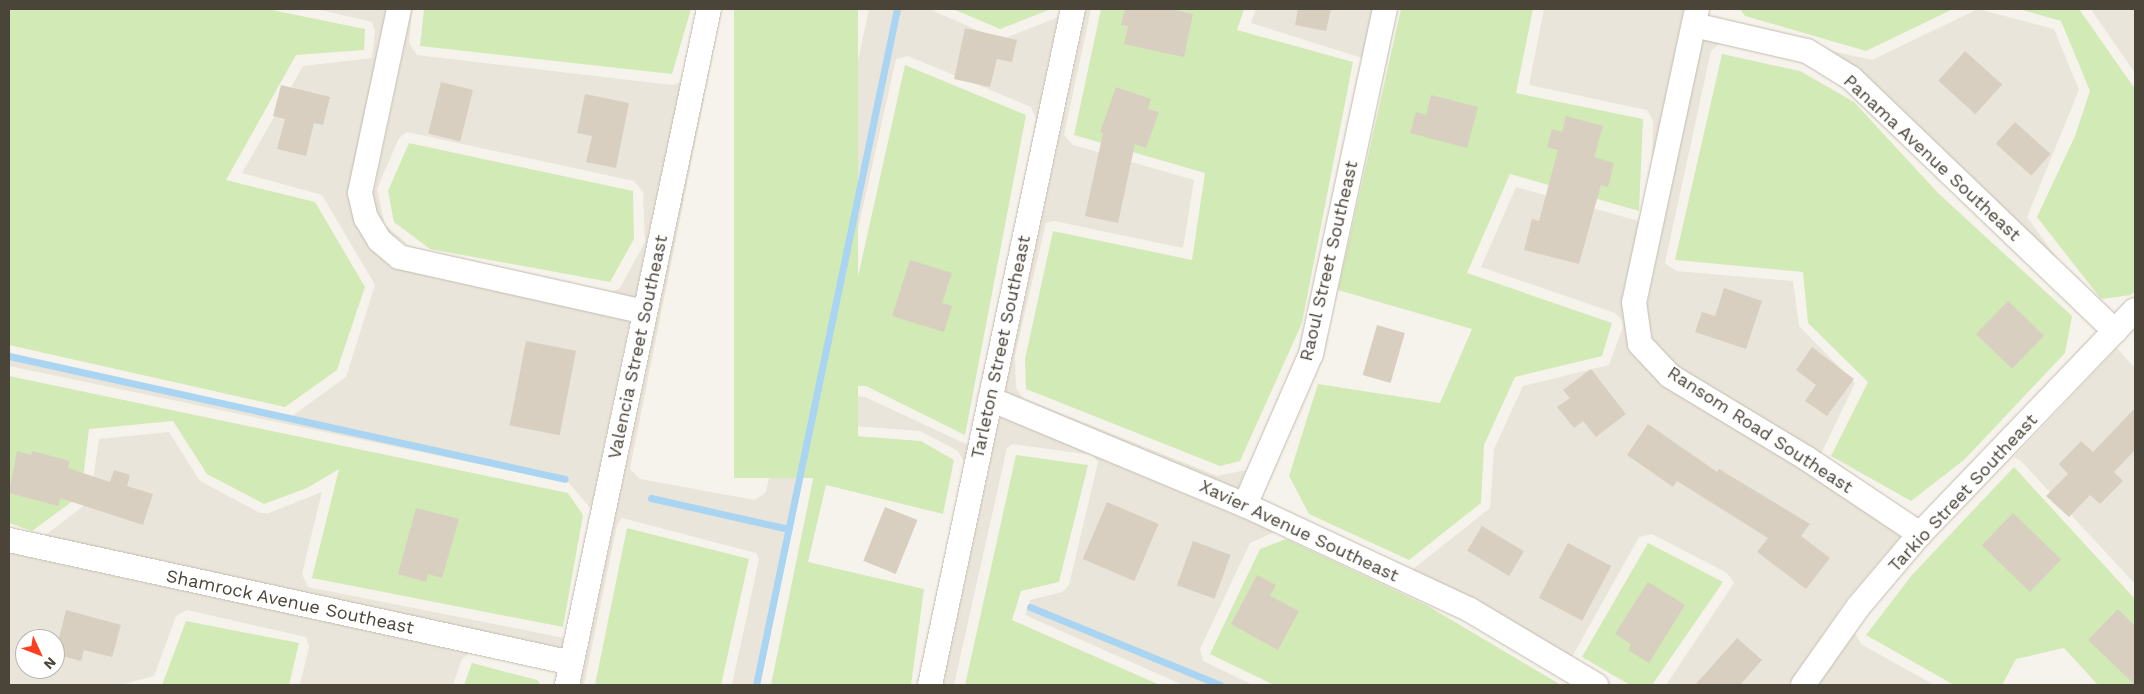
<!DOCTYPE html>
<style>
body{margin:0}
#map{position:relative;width:2144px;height:694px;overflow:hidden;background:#f6f3ec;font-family:"Work Sans",sans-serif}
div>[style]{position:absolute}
.residential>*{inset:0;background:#eae5da}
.green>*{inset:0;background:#d2eab5;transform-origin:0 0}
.stream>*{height:7px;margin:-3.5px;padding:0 3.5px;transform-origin:3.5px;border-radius:3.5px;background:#a9d4f2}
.building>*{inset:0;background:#d8cfc1;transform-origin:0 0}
.roads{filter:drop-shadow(0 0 1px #c2bbae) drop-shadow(0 0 1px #c2bbae)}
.street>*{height:24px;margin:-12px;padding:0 12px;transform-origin:12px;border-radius:12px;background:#fff}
span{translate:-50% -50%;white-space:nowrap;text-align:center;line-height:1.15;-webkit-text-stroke:4px #fff;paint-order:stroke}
.street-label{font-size:18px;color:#4b4439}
.frame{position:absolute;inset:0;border:10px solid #4b4439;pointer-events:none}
.north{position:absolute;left:15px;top:629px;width:50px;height:50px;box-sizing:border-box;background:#fff;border:1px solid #b7b4b0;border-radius:50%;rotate:133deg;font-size:14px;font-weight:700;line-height:20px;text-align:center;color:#4b4439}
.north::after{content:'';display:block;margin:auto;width:18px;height:22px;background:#fc3f1d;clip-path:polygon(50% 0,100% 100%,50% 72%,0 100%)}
</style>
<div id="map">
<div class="residential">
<div style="clip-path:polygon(317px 9px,386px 9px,348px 195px,356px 223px,397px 269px,630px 321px,591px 509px,569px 483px,9px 366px,9px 355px,284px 418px,292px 416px,346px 377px,375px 285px,322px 195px,242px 173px,303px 66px,372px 58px,375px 31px,372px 22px)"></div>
<div style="clip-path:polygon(412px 9px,409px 43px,417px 55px,672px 85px,681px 82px,635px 298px,611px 292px,620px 288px,645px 242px,643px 192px,634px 181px,407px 132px,399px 138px,377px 189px,385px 225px,412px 248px,388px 232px,377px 214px,373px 195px)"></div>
<div style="clip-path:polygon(722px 9px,630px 469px,640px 479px,755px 500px,766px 492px,869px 9px,929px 9px,1000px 40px,1058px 17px,1027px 165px,1036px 119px,1031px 107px,908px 56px,896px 59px,824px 382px,832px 395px,865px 397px,968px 445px,964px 462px,958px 451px,920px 431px,854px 426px,809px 444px,760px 685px,732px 685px,759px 559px,756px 553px,622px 518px,617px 525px,584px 685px,580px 685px)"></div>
<div style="clip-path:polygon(1086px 9px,1091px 9px,1064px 135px,1073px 145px,1194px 180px,1183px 248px,1054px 221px,1046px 223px,1015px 355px,1016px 388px,1023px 398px,1217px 476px,1246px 470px,1238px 489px,1005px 392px)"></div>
<div style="clip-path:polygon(1256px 9px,1372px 9px,1362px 58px,1251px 23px)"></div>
<div style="clip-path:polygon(1544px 9px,1684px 9px,1652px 160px,1653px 121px,1647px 110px,1529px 85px)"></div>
<div style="clip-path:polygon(1978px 9px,2054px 29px,2079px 90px,2027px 217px,2059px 261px,1859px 70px,1828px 50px,1872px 60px)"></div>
<div style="clip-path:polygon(2094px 9px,2135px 9px,2135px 73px,2092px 11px)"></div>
<div style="clip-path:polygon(1703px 39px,1738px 47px,1719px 44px,1711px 51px,1665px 263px,1676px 271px,1793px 281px,1799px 326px,1855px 383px,1821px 454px,1677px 367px,1652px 339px,1647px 304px)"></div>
<div style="clip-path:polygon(1516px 187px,1639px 221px,1622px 298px,1632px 352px,1902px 535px,1847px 599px,1788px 685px,1666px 685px,1734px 583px,1727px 573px,1652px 534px,1639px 537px,1572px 657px,1412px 570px,1490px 508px,1494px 449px,1523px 386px,1609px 365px,1623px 327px,1622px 320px,1615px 313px,1481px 267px)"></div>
<div style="clip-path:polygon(2117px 348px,2135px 368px,2135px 584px,2021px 461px,2014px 457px)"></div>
<div style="clip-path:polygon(1000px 416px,1275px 532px,1250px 543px,1200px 649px,1203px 661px,1253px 685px,1183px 685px,1025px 615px,1030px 600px,1062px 592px,1069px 585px,1098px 462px,1092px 455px,1012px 444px,1007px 448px,954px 685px,943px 685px)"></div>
<div style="clip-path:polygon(169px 432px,200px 481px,260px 513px,269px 513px,322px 492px,302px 574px,308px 587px,564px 638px,562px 648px,44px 536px,90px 501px,99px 439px)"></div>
<div style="clip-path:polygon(evenodd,9px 553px,470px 653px,462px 659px,453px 685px,300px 685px,309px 646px,306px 637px,187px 610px,176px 616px,154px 676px,120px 685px,9px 685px,9px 553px,25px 639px,55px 639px,55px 669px,25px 669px,25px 639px)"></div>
<div style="clip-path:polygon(1855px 633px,1861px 644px,1934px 685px,1818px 685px)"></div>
</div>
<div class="green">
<div style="clip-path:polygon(9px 9px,267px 9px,365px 29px,364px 50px,296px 55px,226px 180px,315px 202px,365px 287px,337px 370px,285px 407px,9px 345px)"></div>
<div style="clip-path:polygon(424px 9px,691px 9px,672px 74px,420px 46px)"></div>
<div style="left:734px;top:9px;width:124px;height:469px"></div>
<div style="clip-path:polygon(953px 9px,1051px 9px,1000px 29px)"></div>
<div style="clip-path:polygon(1101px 9px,1244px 9px,1237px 30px,1353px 62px,1302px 323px,1240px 461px,1220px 466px,1026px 389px,1025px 359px,1053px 231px,1192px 260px,1205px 173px,1074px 135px)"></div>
<div style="clip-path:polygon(1401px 9px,1533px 9px,1516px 93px,1643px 119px,1639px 211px,1510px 174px,1467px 273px,1612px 323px,1602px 356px,1515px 377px,1484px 445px,1481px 503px,1409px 560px,1309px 514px,1289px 476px,1318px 384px,1440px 403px,1472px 329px,1338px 290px)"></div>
<div style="clip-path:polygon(1740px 9px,1953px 9px,1866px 51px,1745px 16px)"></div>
<div style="clip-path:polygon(2019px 9px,2079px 9px,2135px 89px,2135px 291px,2131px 295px,2101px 299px,2037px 217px,2075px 136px,2090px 91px,2061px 21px)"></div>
<div style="clip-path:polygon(1722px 54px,1800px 71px,1854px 102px,1938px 193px,2072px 316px,2065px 353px,1964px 460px,1911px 501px,1831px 456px,1868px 382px,1808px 323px,1803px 272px,1675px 260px)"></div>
<div style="clip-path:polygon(905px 65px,1026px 115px,965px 435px,866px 386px,834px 385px)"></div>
<div style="clip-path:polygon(409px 143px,633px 191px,634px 239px,610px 282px,430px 249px,394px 222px,388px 191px)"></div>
<div style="clip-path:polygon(9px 376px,568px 493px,583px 515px,563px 627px,312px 578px,339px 469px,307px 488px,264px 504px,207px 474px,173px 421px,89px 429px,81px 495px,32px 531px,9px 523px)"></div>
<div style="clip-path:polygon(855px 436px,921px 441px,954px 460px,943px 514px,826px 485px,808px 562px,924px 589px,911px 685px,771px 685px,819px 450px)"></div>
<div style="clip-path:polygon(1016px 455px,1088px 465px,1059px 582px,1021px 591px,1012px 620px,1160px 685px,965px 685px)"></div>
<div style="clip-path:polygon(2014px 467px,2135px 599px,2135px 685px,2098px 685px,2064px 648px,2016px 659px,2002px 685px,1954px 685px,1866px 635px,1912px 575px)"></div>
<div style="clip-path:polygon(627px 528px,749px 559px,721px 685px,595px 685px)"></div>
<div style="clip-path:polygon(1286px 539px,1428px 606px,1561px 685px,1274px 685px,1210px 654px,1260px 549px)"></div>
<div style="clip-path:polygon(1648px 543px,1723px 582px,1652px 685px,1630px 685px,1582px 657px)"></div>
<div style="clip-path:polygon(186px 621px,299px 643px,289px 685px,162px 685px)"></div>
<div style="clip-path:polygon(472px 663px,537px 680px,541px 685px,464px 685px)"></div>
</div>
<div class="stream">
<div style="left:9px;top:356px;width:569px;rotate:12.47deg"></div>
<div style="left:651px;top:498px;width:141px;rotate:12.7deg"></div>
<div style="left:1030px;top:607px;width:205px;rotate:22.3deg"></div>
<div style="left:756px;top:685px;width:691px;rotate:-78.22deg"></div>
</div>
<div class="building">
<div style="clip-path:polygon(1125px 9px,1170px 9px,1193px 14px,1184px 57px,1124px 44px,1128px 26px,1121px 25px)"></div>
<div style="clip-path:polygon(1298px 9px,1331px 9px,1326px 31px,1295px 25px)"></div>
<div style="clip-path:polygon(965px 28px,1017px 40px,1012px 62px,997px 59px,990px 87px,954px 79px)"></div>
<div style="left:1965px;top:51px;width:50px;height:40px;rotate:42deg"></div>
<div style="left:441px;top:82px;width:33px;height:53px;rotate:14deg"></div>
<div style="clip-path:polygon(281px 85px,330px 97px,323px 125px,314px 123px,306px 156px,277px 149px,285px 119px,273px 116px)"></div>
<div style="clip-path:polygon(1116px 87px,1151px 99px,1148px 109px,1159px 112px,1146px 148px,1135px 144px,1118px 223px,1085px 216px,1103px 133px,1100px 132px)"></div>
<div style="clip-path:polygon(585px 94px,629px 103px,616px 168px,586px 162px,592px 136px,577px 133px)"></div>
<div style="clip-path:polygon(1431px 95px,1478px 107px,1467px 148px,1410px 133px,1416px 112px,1426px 115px)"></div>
<div style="clip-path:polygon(1566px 116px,1603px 126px,1594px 157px,1614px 163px,1608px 187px,1601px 185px,1579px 264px,1524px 250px,1532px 219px,1539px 221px,1558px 150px,1547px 147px,1552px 129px,1562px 132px)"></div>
<div style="left:2015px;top:122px;width:48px;height:29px;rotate:42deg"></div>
<div style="clip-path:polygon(910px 260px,952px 273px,942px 303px,952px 306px,944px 332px,892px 316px)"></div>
<div style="clip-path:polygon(1724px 288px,1762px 301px,1746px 349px,1695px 332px,1702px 312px,1715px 316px)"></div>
<div style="left:2008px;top:301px;width:50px;height:46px;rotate:44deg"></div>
<div style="left:1377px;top:325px;width:29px;height:52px;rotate:16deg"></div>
<div style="left:526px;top:341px;width:51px;height:86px;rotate:11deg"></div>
<div style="clip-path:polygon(1812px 347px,1854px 379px,1827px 416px,1805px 401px,1816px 385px,1796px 370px)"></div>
<div style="clip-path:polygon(1591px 369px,1626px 414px,1596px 437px,1583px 421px,1574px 428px,1557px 407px,1570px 398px,1563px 390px)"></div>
<div style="clip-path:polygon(2135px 408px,2135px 450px,2114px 472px,2123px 481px,2100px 504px,2090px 495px,2069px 517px,2046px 496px,2068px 474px,2059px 464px,2081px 441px,2093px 452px)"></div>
<div style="clip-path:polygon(1648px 424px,1717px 472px,1719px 469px,1810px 524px,1801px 536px,1830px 558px,1806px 589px,1757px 552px,1768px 538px,1677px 481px,1673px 487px,1627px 455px)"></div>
<div style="clip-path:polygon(17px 451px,31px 455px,32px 451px,70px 461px,68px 468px,110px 482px,114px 470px,130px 475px,127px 486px,153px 494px,143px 525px,60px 498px,58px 506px,9px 493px)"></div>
<div style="left:1107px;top:502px;width:56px;height:62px;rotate:23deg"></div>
<div style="left:885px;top:507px;width:35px;height:58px;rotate:22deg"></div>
<div style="clip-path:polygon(416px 508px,459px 519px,442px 578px,428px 574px,426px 582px,398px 574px)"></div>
<div style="left:2013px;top:513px;width:67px;height:45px;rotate:44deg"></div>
<div style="left:1482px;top:526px;width:49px;height:29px;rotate:31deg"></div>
<div style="left:1193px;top:541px;width:40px;height:47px;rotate:20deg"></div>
<div style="left:1568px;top:543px;width:49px;height:62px;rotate:28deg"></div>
<div style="clip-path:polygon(1257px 575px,1276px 585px,1270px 596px,1299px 611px,1278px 650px,1231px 624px)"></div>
<div style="clip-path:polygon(1648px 582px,1685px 605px,1649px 663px,1628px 650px,1631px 644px,1615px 634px)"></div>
<div style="clip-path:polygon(2118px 609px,2135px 626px,2135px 685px,2088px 640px)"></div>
<div style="clip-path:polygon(66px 610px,121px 625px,112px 657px,84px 650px,81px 661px,55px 654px)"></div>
<div style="clip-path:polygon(1737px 638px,1762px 660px,1740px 685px,1695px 685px)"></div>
</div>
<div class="roads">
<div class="street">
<div style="left:399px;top:9px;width:188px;rotate:102deg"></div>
<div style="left:360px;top:193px;width:26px;rotate:77deg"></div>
<div style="left:366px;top:218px;width:26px;rotate:59deg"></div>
<div style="left:379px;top:240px;width:26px;rotate:40deg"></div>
<div style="left:399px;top:257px;width:252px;rotate:12.6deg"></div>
<div style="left:1697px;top:9px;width:300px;rotate:102.1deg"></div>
<div style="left:1634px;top:302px;width:42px;rotate:81.9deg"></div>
<div style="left:1640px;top:344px;width:44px;rotate:46.8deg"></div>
<div style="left:1670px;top:376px;width:159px;rotate:31.1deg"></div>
<div style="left:1806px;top:458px;width:137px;rotate:33.7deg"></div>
<div style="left:1694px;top:25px;width:116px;rotate:13deg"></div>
<div style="left:1807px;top:51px;width:52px;rotate:31.5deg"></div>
<div style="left:1851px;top:78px;width:366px;rotate:43.8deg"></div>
<div style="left:990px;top:399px;width:276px;rotate:22.6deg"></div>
<div style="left:1245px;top:505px;width:248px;rotate:25deg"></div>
<div style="left:1470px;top:610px;width:147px;rotate:30.8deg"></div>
<div style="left:1245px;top:505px;width:165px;rotate:-66.4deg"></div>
<div style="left:1311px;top:354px;width:353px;rotate:-77.9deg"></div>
<div style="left:9px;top:540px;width:576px;rotate:12.32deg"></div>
<div style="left:567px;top:685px;width:691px;rotate:-78.14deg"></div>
<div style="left:930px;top:685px;width:691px;rotate:-78.06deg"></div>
<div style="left:1803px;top:685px;width:95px;rotate:-54.8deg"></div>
<div style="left:1858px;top:607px;width:96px;rotate:-49.7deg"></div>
<div style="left:1920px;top:534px;width:310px;rotate:-46.2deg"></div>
</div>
</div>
<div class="street-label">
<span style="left:1932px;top:158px;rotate:43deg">Panama Avenue Southeast</span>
<span style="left:1329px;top:261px;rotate:-77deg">Raoul Street Southeast</span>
<span style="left:638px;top:347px;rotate:-78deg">Valencia Street Southeast</span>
<span style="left:1001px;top:347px;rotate:-78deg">Tarleton Street Southeast</span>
<span style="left:1760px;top:430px;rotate:33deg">Ransom Road Southeast</span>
<span style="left:1963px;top:493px;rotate:-47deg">Tarkio Street Southeast</span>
<span style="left:1299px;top:531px;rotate:25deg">Xavier Avenue Southeast</span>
<span style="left:290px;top:602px;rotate:12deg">Shamrock Avenue Southeast</span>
</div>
<div class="frame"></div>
<div class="north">N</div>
</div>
